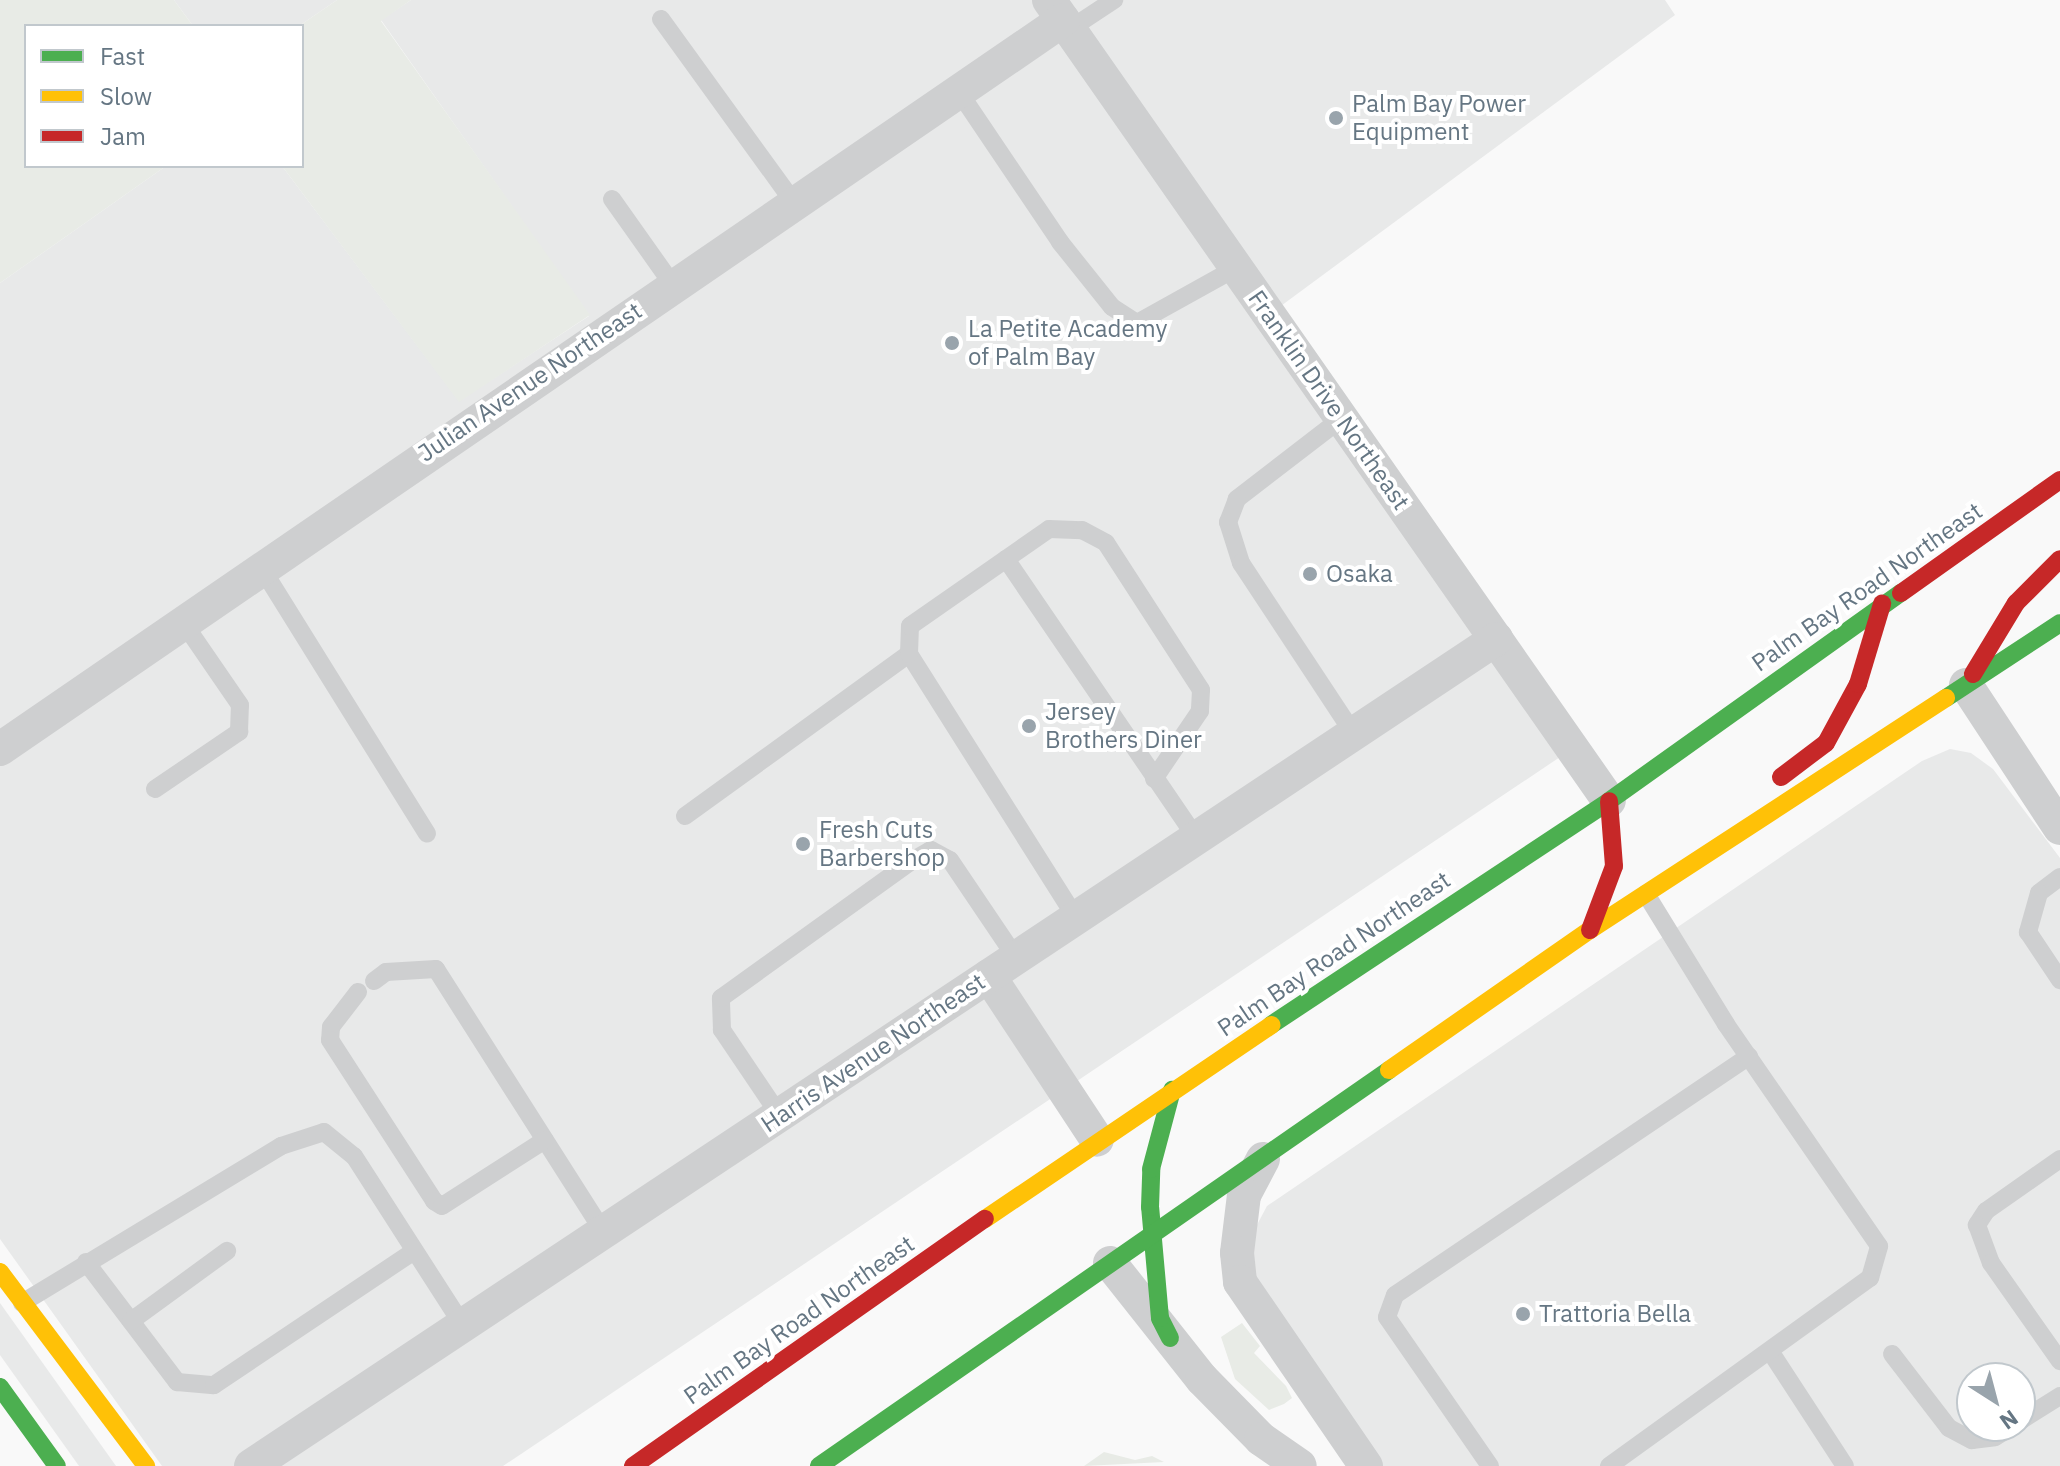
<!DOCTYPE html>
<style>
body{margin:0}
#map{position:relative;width:2060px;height:1466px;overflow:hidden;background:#f9f9f9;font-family:"IBM Plex Sans",sans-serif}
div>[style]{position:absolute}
.built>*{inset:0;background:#e8e9e9}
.green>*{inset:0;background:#e8ebe6}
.lane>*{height:18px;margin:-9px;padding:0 9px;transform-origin:9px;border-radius:9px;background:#cecfd0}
.street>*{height:34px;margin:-17px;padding:0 17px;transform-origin:17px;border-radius:17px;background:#cecfd0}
.fast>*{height:18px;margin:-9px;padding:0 9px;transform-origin:9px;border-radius:9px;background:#4caf50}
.slow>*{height:18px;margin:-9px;padding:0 9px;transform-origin:9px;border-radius:9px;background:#ffc107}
.jam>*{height:18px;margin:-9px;padding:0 9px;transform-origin:9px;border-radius:9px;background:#c62828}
.dots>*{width:22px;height:22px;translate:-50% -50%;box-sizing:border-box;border:4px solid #fff;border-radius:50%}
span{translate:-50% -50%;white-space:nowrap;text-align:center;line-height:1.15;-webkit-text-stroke:8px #fff;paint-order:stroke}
.poi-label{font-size:24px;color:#657683}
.left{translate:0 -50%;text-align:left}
.street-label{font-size:24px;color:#657683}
.legend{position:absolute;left:24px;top:24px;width:280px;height:144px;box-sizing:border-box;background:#fff;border:2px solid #c1c8cd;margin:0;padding:10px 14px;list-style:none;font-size:24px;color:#657683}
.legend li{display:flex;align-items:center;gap:16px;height:40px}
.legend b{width:40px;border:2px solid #c1c8cd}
.north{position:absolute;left:1956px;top:1362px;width:80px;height:80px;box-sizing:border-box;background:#fff;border:2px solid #c1c8cd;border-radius:50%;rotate:144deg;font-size:22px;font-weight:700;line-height:32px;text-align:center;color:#657683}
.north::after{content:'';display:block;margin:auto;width:28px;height:36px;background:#99a4ac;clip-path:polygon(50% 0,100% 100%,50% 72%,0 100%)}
</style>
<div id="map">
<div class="built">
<div style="clip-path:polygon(174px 0,337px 0,299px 26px,193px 26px)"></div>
<div style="clip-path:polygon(411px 0,1665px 0,1675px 15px,1266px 317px,1563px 755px,503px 1466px,162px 1466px,0 1239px,0 283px,166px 166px,282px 166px,459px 401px,589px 316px,381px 20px)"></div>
<div style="clip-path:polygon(evenodd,1950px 749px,1971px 753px,1993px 769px,2060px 858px,2060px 1466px,1380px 1466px,1267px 1301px,1252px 1268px,1250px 1238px,1267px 1206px,1922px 761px,1950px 749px,1972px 1378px,2020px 1378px,2020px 1426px,1972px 1426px,1972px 1378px)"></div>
<div style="clip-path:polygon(0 1303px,116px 1466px,79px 1466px,0 1355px)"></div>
</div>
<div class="green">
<div style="clip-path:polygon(0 0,174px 0,193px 26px,26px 26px,26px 166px,166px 166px,0 283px)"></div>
<div style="clip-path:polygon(337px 0,411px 0,381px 21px,590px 315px,459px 402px,282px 166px,302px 166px,299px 26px)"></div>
<div style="clip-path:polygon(1242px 1323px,1260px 1346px,1254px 1353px,1286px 1386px,1292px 1398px,1284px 1404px,1269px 1410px,1235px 1379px,1221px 1337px)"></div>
<div style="clip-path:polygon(1104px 1452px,1135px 1460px,1152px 1456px,1164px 1462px,1084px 1466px)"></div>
</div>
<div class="lane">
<div style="left:661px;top:19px;width:227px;rotate:54.1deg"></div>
<div style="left:1070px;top:29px;width:53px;rotate:-33.4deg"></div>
<div style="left:959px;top:92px;width:181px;rotate:56deg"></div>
<div style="left:1060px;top:242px;width:83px;rotate:51.3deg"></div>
<div style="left:1112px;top:307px;width:30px;rotate:33deg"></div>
<div style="left:1137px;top:323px;width:113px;rotate:-29.1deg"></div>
<div style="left:612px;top:199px;width:105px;rotate:54.7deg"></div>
<div style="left:1342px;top:418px;width:133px;rotate:142.4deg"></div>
<div style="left:1237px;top:499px;width:25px;rotate:111deg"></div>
<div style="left:1228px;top:522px;width:43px;rotate:72.4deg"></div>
<div style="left:1241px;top:563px;width:204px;rotate:56.6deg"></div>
<div style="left:1006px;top:559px;width:338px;rotate:55.7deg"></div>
<div style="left:261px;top:567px;width:314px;rotate:58.1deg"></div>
<div style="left:155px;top:789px;width:102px;rotate:-34.2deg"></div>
<div style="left:239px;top:732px;width:27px;rotate:-88deg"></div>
<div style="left:240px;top:705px;width:101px;rotate:-124.5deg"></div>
<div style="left:685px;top:816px;width:276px;rotate:-35.9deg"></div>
<div style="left:2060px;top:877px;width:26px;rotate:143deg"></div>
<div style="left:2039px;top:893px;width:41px;rotate:105.8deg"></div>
<div style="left:2028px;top:932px;width:58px;rotate:56.3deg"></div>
<div style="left:1076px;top:918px;width:312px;rotate:-122.3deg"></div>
<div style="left:909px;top:654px;width:28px;rotate:-88deg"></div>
<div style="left:910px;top:626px;width:169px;rotate:-34.9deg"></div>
<div style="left:1049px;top:529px;width:33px;rotate:2deg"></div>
<div style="left:1082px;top:530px;width:27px;rotate:28deg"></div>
<div style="left:1106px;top:543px;width:175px;rotate:57.1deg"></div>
<div style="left:1201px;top:690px;width:21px;rotate:93deg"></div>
<div style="left:1200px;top:711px;width:82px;rotate:124.1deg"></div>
<div style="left:374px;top:981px;width:15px;rotate:-37deg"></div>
<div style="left:386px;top:972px;width:50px;rotate:-3.4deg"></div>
<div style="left:436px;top:969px;width:313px;rotate:57.5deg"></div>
<div style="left:358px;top:992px;width:44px;rotate:127.6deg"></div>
<div style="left:331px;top:1027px;width:13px;rotate:94deg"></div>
<div style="left:330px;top:1040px;width:192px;rotate:57.1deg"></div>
<div style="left:434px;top:1201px;width:9px;rotate:32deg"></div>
<div style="left:442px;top:1206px;width:122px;rotate:-32.7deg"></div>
<div style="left:780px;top:1116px;width:104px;rotate:-124deg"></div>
<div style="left:722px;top:1030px;width:32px;rotate:-92deg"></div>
<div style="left:721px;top:998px;width:233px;rotate:-35.7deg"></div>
<div style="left:910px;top:862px;width:24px;rotate:-30deg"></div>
<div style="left:931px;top:850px;width:21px;rotate:28deg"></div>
<div style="left:950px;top:860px;width:118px;rotate:56deg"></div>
<div style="left:2060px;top:1159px;width:90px;rotate:144.9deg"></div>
<div style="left:1986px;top:1211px;width:17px;rotate:123deg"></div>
<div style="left:1977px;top:1225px;width:40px;rotate:69.8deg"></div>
<div style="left:1991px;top:1263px;width:120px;rotate:54.9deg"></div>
<div style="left:86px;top:1262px;width:151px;rotate:52.8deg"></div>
<div style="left:177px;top:1382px;width:37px;rotate:5deg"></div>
<div style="left:214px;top:1385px;width:241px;rotate:-33.8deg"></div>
<div style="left:22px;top:1303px;width:303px;rotate:-31.2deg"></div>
<div style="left:281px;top:1146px;width:45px;rotate:-18deg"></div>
<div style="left:324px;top:1132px;width:38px;rotate:39deg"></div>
<div style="left:354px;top:1156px;width:202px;rotate:57.3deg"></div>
<div style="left:131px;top:1321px;width:119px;rotate:-36.1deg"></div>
<div style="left:1770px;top:1351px;width:137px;rotate:56.9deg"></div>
<div style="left:1892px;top:1354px;width:93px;rotate:52.4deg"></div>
<div style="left:1949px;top:1428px;width:26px;rotate:28deg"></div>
<div style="left:1972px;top:1440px;width:23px;rotate:-7deg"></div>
<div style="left:1995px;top:1437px;width:21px;rotate:-31deg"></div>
<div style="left:2020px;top:1421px;width:47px;rotate:-32deg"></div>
<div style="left:1490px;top:1466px;width:181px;rotate:-124.7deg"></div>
<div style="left:1387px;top:1317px;width:23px;rotate:-70deg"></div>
<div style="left:1395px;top:1295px;width:427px;rotate:-34deg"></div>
<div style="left:1609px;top:1466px;width:322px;rotate:-35.8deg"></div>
<div style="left:1870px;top:1278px;width:33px;rotate:-74deg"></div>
<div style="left:1879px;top:1246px;width:270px;rotate:-124.6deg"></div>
<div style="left:1726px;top:1024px;width:153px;rotate:-121.6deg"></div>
</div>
<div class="street">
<div style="left:1049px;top:0;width:977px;rotate:55.04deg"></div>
<div style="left:1966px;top:685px;width:171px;rotate:56.7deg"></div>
<div style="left:0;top:749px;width:1289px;rotate:-34.44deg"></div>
<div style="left:989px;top:976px;width:196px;rotate:56.6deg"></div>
<div style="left:1263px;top:1159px;width:41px;rotate:117.8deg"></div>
<div style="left:1244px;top:1195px;width:58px;rotate:96.9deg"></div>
<div style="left:1237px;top:1253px;width:29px;rotate:84deg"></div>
<div style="left:1240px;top:1282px;width:223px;rotate:55.6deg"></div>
<div style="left:1110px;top:1263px;width:148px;rotate:51.6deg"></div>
<div style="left:1202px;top:1379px;width:84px;rotate:45.5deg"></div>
<div style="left:1261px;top:1439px;width:47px;rotate:34.7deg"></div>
<div style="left:251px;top:1466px;width:1495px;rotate:-33.59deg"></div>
</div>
<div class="fast">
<div style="left:1946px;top:698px;width:136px;rotate:-33.3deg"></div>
<div style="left:1271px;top:1025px;width:405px;rotate:-33.5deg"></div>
<div style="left:1609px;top:801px;width:359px;rotate:-35.5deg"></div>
<div style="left:1170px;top:1338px;width:22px;rotate:-117deg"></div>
<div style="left:1160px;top:1318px;width:111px;rotate:-95.1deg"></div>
<div style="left:1150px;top:1207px;width:38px;rotate:-88deg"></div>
<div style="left:1151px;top:1169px;width:82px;rotate:-75.1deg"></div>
<div style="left:0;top:1387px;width:97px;rotate:54.2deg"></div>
<div style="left:819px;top:1466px;width:694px;rotate:-34.79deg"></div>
</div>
<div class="slow">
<div style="left:1389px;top:1070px;width:245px;rotate:-34.9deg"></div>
<div style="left:1590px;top:930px;width:425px;rotate:-33.1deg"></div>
<div style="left:985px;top:1219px;width:346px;rotate:-34.1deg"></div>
<div style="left:0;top:1272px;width:243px;rotate:53deg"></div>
</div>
<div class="jam">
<div style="left:1901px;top:593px;width:195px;rotate:-35.4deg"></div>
<div style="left:1973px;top:674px;width:83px;rotate:-58.8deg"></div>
<div style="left:2016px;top:603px;width:62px;rotate:-45deg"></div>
<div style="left:1781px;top:777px;width:56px;rotate:-37.1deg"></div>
<div style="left:1826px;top:743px;width:67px;rotate:-61.5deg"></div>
<div style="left:1858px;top:684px;width:84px;rotate:-73.3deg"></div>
<div style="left:1590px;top:930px;width:68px;rotate:-69.4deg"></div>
<div style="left:1614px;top:866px;width:65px;rotate:-94.4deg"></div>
<div style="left:633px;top:1466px;width:430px;rotate:-35.1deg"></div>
</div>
<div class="dots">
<div style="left:1336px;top:118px;background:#99a4ac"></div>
<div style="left:952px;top:343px;background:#99a4ac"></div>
<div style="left:1310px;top:574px;background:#99a4ac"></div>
<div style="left:1029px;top:726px;background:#99a4ac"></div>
<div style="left:803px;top:844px;background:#99a4ac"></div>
<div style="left:1523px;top:1314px;background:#99a4ac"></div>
</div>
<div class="poi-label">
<span class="left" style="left:1352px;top:118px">Palm Bay Power<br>Equipment</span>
<span class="left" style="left:968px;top:343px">La Petite Academy<br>of Palm Bay</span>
<span class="left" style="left:1326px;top:574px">Osaka</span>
<span class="left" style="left:1045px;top:726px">Jersey<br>Brothers Diner</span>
<span class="left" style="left:819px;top:844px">Fresh Cuts<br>Barbershop</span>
<span class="left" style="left:1539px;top:1314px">Trattoria Bella</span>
</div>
<div class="street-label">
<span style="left:530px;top:382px;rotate:-34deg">Julian Avenue Northeast</span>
<span style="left:1329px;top:400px;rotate:55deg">Franklin Drive Northeast</span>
<span style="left:1867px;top:587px;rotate:-35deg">Palm Bay Road Northeast</span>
<span style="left:1334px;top:954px;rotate:-34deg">Palm Bay Road Northeast</span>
<span style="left:873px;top:1053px;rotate:-34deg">Harris Avenue Northeast</span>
<span style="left:799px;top:1320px;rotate:-35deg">Palm Bay Road Northeast</span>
</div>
<ul class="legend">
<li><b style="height:10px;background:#4caf50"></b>Fast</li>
<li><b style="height:10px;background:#ffc107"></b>Slow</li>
<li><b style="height:10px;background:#c62828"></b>Jam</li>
</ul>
<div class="north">N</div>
</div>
